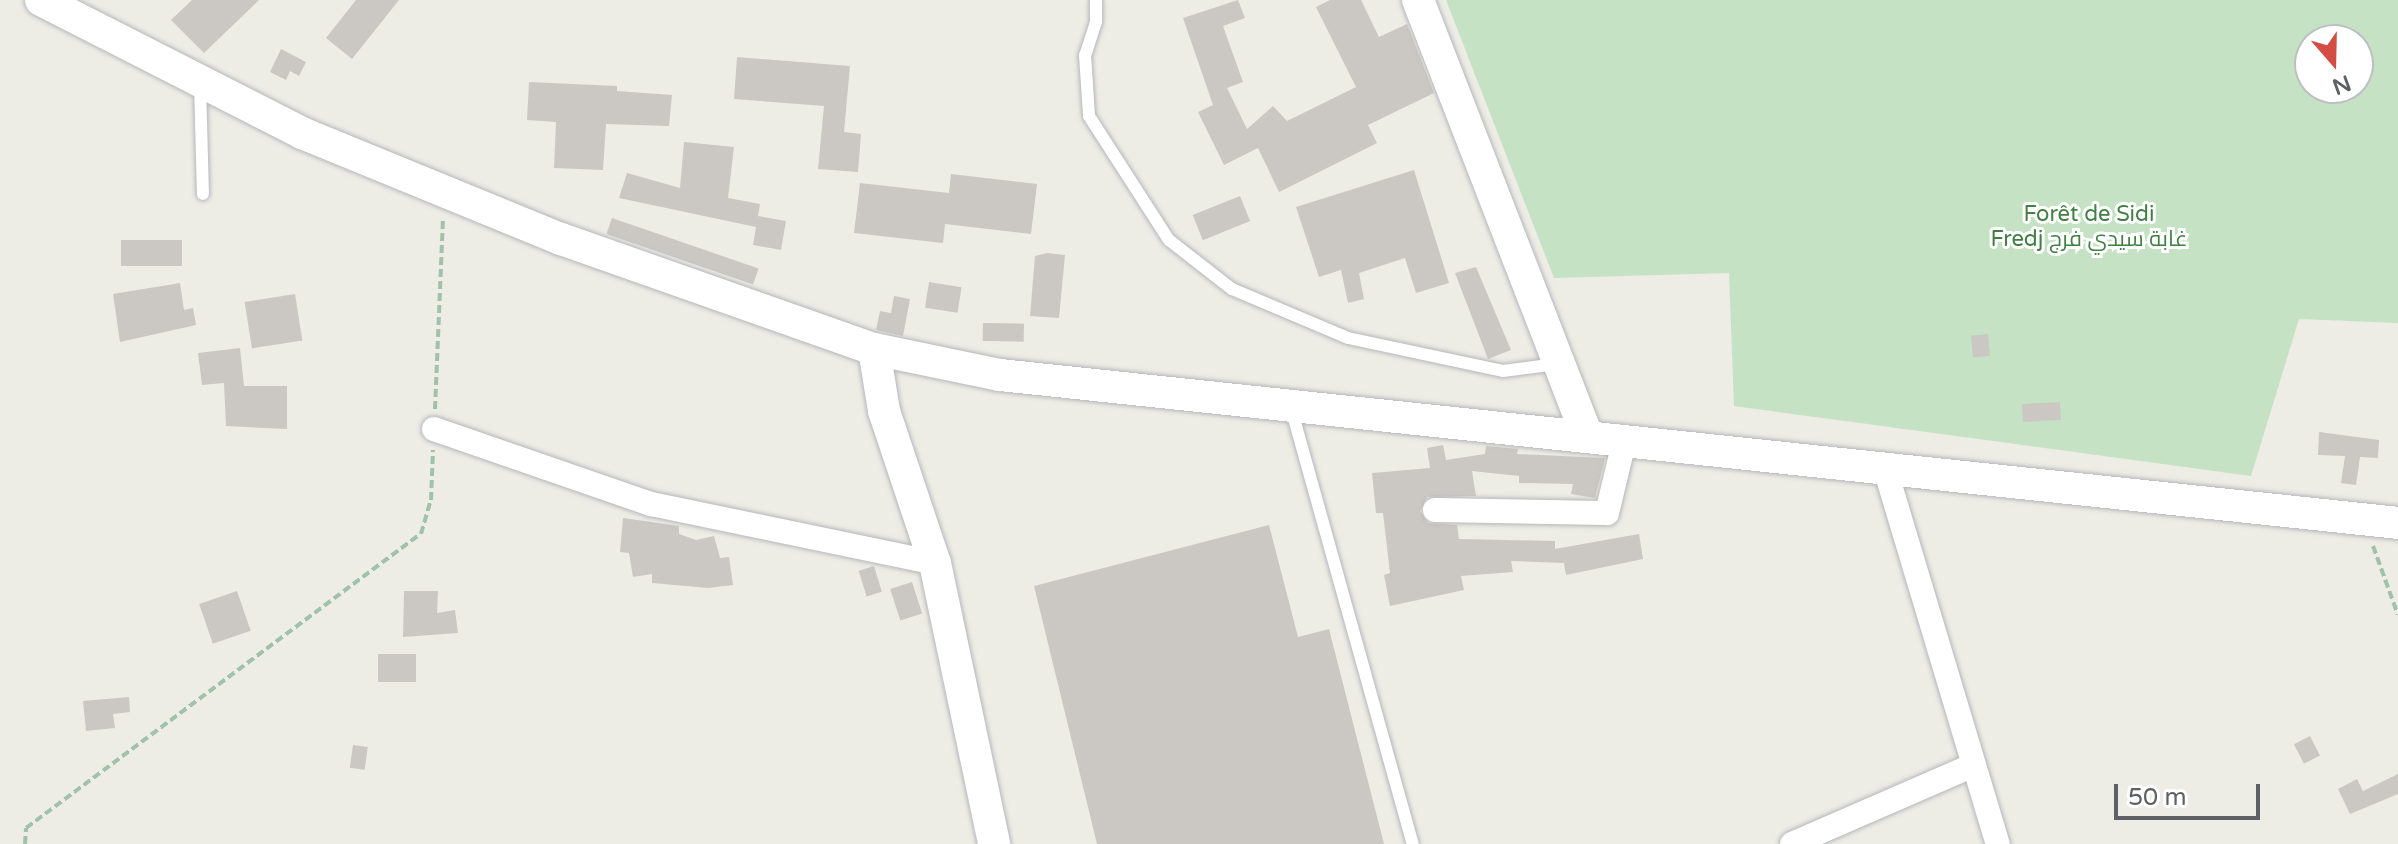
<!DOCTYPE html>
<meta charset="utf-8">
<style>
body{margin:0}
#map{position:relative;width:2398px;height:844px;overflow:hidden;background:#edece5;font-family:"Varela Round",Cairo,sans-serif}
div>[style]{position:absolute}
.green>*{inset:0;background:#c6e2c5}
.building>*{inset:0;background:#cbc8c4;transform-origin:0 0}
.path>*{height:4px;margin-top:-2px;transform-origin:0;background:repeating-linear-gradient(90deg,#9fc2a8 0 8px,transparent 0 12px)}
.roads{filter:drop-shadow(0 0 2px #b5b7ba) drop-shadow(0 0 2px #b5b7ba)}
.lane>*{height:12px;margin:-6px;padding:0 6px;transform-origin:6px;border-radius:6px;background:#fff}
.street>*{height:24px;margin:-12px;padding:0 12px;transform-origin:12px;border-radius:12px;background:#fff}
.secondary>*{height:32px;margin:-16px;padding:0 16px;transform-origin:16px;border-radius:16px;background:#fff}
span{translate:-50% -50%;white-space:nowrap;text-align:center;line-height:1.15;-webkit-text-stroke:6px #fff;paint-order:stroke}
.park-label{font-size:22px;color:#408042}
.north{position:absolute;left:2294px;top:24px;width:80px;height:80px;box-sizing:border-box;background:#fff;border:2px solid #bebfc1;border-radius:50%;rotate:160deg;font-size:22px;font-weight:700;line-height:32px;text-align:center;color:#5d6064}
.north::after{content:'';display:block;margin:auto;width:28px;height:36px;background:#d44d45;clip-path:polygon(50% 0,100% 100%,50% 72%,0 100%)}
.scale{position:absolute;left:2114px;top:784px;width:146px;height:36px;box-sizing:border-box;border:4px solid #5d6064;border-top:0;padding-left:10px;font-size:24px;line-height:28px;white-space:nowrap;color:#5d6064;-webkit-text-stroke:6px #fff;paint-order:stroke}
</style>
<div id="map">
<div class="green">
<div style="clip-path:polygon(evenodd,1446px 0,2398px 0,2398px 323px,2299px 319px,2251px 476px,1734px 406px,1729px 273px,1554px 278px,1446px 0,2310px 40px,2358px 40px,2358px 88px,2310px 88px,2310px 40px)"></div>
</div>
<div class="building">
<div style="clip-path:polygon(192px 0,259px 0,204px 53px,171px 20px)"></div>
<div style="clip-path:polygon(356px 0,399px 0,352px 59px,326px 38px)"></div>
<div style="clip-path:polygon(1238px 0,1245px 18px,1223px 26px,1243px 82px,1227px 88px,1247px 129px,1273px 106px,1287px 121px,1356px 87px,1316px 7px,1330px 0,1361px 0,1379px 37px,1407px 24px,1434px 93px,1368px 125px,1377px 143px,1279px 192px,1258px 148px,1224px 165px,1198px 112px,1213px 105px,1183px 18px)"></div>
<div style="clip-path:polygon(281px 49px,306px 62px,299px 76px,290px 71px,286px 80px,270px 72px)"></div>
<div style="clip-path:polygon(737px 57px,850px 66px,844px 132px,861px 134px,858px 172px,818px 169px,824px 106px,734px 99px)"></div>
<div style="clip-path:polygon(529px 82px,617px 86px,617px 91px,672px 95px,669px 126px,606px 124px,603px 170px,554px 168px,556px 122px,527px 120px)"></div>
<div style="clip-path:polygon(684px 142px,734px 147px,728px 198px,760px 204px,758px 216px,786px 221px,781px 250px,753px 245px,756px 227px,619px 198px,627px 173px,680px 188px)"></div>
<div style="clip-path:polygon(1414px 170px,1449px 283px,1416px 293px,1405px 258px,1359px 273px,1364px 299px,1348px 303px,1341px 270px,1319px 277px,1296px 207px)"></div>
<div style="clip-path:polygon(951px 174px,1037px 184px,1031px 234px,945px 224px,943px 243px,854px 233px,860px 183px,949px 193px)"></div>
<div style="left:1240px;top:196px;width:27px;height:51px;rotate:68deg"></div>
<div style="left:612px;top:218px;width:155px;height:17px;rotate:19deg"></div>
<div style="left:121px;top:240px;width:61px;height:26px"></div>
<div style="clip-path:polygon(1047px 253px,1065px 255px,1059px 318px,1030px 316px,1035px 256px)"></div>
<div style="clip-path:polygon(1476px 267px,1511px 350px,1488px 359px,1455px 273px)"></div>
<div style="left:929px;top:282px;width:33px;height:26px;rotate:9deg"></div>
<div style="clip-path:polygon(180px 283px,184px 310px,193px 308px,196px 325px,120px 342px,113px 294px)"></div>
<div style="left:295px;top:294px;width:47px;height:51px;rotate:81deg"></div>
<div style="clip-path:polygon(894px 296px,910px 299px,903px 336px,876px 330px,880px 311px,891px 313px)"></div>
<div style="left:983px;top:323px;width:41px;height:18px;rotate:1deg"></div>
<div style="left:1988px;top:334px;width:22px;height:17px;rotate:85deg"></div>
<div style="clip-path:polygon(240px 348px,244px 386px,287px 386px,287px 429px,226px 426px,224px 383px,202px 385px,198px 353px)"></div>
<div style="left:2060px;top:402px;width:18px;height:38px;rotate:87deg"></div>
<div style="clip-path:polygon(2319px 432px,2379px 440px,2378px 458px,2360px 457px,2356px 485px,2341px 483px,2345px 456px,2318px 455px)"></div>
<div style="clip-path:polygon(1443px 445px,1446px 460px,1485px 454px,1486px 446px,1518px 449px,1517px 454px,1605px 458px,1595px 498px,1571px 494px,1573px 484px,1519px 483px,1519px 476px,1472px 471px,1476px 496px,1427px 497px,1420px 511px,1428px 523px,1457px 525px,1459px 539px,1555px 541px,1555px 549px,1639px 534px,1643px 559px,1566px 575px,1564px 563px,1511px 561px,1513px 572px,1461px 576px,1464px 590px,1390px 606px,1384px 575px,1390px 573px,1383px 513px,1376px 513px,1372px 473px,1430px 468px,1427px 448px)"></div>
<div style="clip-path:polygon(623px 518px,679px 526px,679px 534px,696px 540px,714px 536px,720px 558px,729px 557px,733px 585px,708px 588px,652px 583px,652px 574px,633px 577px,629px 553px,620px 552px)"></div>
<div style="clip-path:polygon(1269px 525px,1298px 637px,1329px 629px,1384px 844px,1097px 844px,1034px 586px)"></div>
<div style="left:874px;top:566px;width:27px;height:16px;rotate:73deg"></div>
<div style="left:912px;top:582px;width:33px;height:23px;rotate:72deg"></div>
<div style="left:237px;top:591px;width:42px;height:40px;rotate:71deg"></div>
<div style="clip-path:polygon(404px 591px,438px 591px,437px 613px,455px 610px,458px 633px,403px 637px)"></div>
<div style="left:378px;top:654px;width:38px;height:28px"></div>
<div style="clip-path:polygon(129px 697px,130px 712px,113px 714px,115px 728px,86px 731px,83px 701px)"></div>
<div style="left:2310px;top:736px;width:22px;height:18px;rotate:63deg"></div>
<div style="left:353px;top:745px;width:15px;height:23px;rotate:8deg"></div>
<div style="clip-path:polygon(2398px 774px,2398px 794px,2350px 814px,2338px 789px,2357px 779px,2363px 791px)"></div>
</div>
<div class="path">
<div style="left:435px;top:409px;width:191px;rotate:-87.6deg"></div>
<div style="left:2373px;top:546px;width:73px;rotate:70.1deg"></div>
<div style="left:25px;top:844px;width:16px;rotate:-86deg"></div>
<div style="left:26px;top:828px;width:492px;rotate:-36.7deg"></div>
<div style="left:421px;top:534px;width:35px;rotate:-74deg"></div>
<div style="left:431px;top:500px;width:50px;rotate:-87.7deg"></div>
</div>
<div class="roads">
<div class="lane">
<div style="left:1096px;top:0;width:22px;rotate:90deg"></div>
<div style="left:1096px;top:22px;width:35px;rotate:108deg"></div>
<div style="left:1085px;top:55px;width:61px;rotate:86.2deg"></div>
<div style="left:1089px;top:116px;width:148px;rotate:57.2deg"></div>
<div style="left:1169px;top:240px;width:80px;rotate:37.9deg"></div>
<div style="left:1232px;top:289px;width:126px;rotate:22.9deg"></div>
<div style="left:1348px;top:338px;width:158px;rotate:12deg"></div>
<div style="left:1503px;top:371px;width:54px;rotate:-7.4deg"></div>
<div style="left:200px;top:82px;width:112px;rotate:88.5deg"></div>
<div style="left:1291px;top:408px;width:453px;rotate:74.4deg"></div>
</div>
<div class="street">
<div style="left:434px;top:429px;width:230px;rotate:19.1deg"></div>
<div style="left:651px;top:504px;width:290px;rotate:11.7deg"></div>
<div style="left:1884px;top:465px;width:396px;rotate:73.3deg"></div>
<div style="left:1435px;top:510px;width:172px;rotate:1deg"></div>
<div style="left:1607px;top:513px;width:77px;rotate:-76.5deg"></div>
<div style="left:1792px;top:844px;width:198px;rotate:-23.5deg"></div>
</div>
<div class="secondary">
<div style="left:41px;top:0;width:293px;rotate:27deg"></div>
<div style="left:302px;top:133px;width:280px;rotate:22.3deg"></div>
<div style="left:561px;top:239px;width:332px;rotate:19.4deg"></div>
<div style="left:874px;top:349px;width:129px;rotate:11.7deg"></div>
<div style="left:1000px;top:375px;width:1406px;rotate:6.04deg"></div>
<div style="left:1418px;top:0;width:467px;rotate:68.8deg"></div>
<div style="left:874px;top:349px;width:63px;rotate:80.8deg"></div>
<div style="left:884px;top:411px;width:160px;rotate:71.5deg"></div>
<div style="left:935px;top:563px;width:287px;rotate:78.1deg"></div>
</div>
</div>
<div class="park-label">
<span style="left:2089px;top:227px">Forêt de Sidi<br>Fredj غابة سيدي فرج</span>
</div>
<div class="north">N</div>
<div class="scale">50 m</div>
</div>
